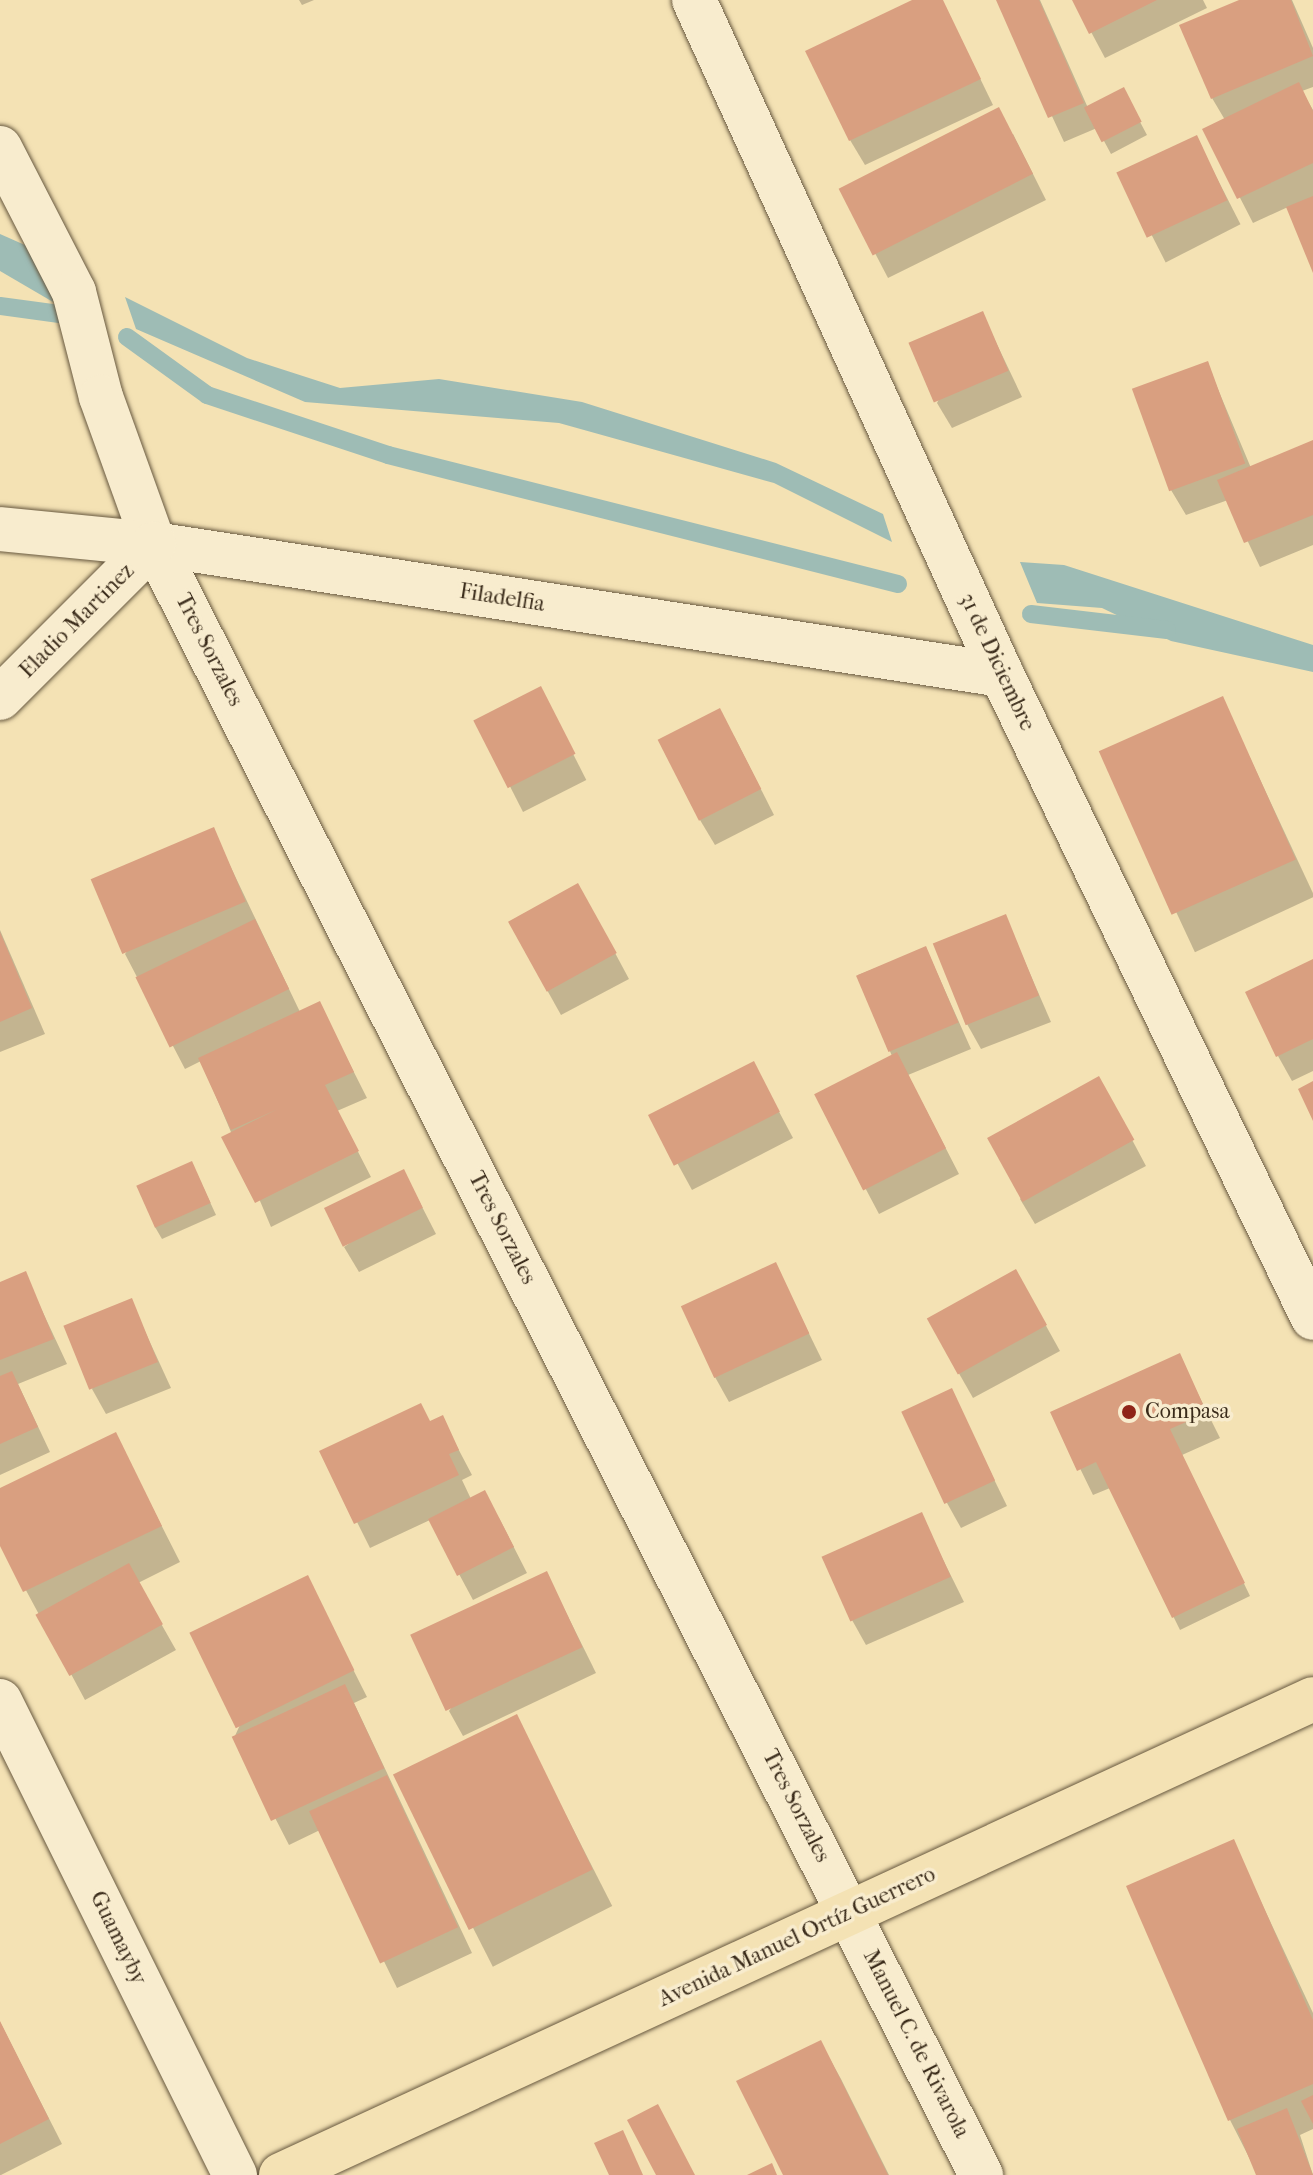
<!DOCTYPE html>
<meta charset="utf-8">
<style>
body{margin:0}
#map{position:relative;width:1313px;height:2175px;overflow:hidden;background:#f4e2b4;font-family:"IM FELL French Canon",serif}
div>[style]{position:absolute}
.water>*{inset:0;background:#9ebcb5}
.shadow>*{inset:0;background:#0003;transform-origin:0 0}
.stream>*{height:18px;margin:-9px;padding:0 9px;transform-origin:9px;border-radius:9px;background:#9ebcb5}
.building>*{inset:0;background:#d99f80;transform-origin:0 0}
.roads{filter:drop-shadow(0 0 2px #685940) drop-shadow(0 0 2px #685940)}
.minor>*{height:44px;margin:-22px;padding:0 22px;transform-origin:22px;border-radius:22px;background:#f8ecce}
.primary>*{height:44px;margin:-22px;padding:0 22px;transform-origin:22px;border-radius:22px;background:#f4e2b4}
.dots>*{width:22px;height:22px;translate:-50% -50%;box-sizing:border-box;border:4px solid #f8ecce;border-radius:50%}
span{translate:-50% -50%;white-space:nowrap;text-align:center;line-height:1.15;-webkit-text-stroke:7px #f8ecce;paint-order:stroke}
.street-label{font-size:22px;color:#3a2b1a}
.poi-label{font-size:22px;color:#3a2b1a}
.left{translate:0 -50%;text-align:left}
</style>
<div id="map">
<div class="water">
<div style="clip-path:polygon(0 234px,52px 257px,53px 302px,0 271px)"></div>
<div style="clip-path:polygon(125px 297px,247px 358px,340px 388px,439px 379px,582px 402px,776px 463px,883px 514px,892px 542px,774px 483px,559px 423px,305px 402px,136px 329px)"></div>
<div style="clip-path:polygon(1020px 562px,1064px 565px,1313px 645px,1313px 672px,1171px 641px,1102px 608px,1037px 603px)"></div>
</div>
<div class="shadow">
<div style="clip-path:polygon(299px 0,314px 0,302px 5px)"></div>
<div style="clip-path:polygon(917px 0,942px 0,993px 105px,865px 165px,850px 140px)"></div>
<div style="clip-path:polygon(998px 0,1040px 0,1088px 108px,1123px 90px,1147px 135px,1111px 154px,1097px 128px,1064px 142px)"></div>
<div style="clip-path:polygon(1074px 0,1203px 0,1207px 8px,1105px 58px)"></div>
<div style="clip-path:polygon(1244px 0,1292px 0,1313px 48px,1313px 87px,1302px 91px,1313px 110px,1313px 268px,1288px 207px,1253px 223px,1205px 130px,1225px 120px,1212px 98px)"></div>
<div style="clip-path:polygon(1013px 134px,1046px 200px,888px 278px,841px 188px)"></div>
<div style="left:1196px;top:137px;width:98px;height:84px;rotate:63deg"></div>
<div style="clip-path:polygon(982px 313px,1022px 397px,952px 428px,937px 403px)"></div>
<div style="clip-path:polygon(1207px 363px,1251px 468px,1313px 442px,1313px 545px,1260px 567px,1228px 500px,1186px 515px,1171px 490px)"></div>
<div style="left:540px;top:689px;width:102px;height:71px;rotate:63deg"></div>
<div style="left:1222px;top:698px;width:219px;height:132px;rotate:65deg"></div>
<div style="clip-path:polygon(734px 736px,774px 815px,715px 845px,700px 820px)"></div>
<div style="clip-path:polygon(213px 830px,300px 1012px,319px 1003px,367px 1098px,337px 1111px,371px 1177px,271px 1227px,201px 1061px,185px 1069px,125px 954px)"></div>
<div style="clip-path:polygon(592px 910px,629px 979px,561px 1015px,547px 990px)"></div>
<div style="clip-path:polygon(1005px 916px,1051px 1022px,981px 1049px,967px 1024px)"></div>
<div style="clip-path:polygon(0 930px,45px 1034px,0 1052px)"></div>
<div style="clip-path:polygon(926px 948px,971px 1049px,908px 1075px,959px 1174px,879px 1214px,816px 1095px,892px 1056px,858px 975px)"></div>
<div style="clip-path:polygon(1313px 961px,1313px 1071px,1292px 1081px,1278px 1056px)"></div>
<div style="clip-path:polygon(767px 1089px,793px 1138px,692px 1190px,652px 1117px)"></div>
<div style="clip-path:polygon(1113px 1104px,1146px 1166px,1035px 1224px,1020px 1199px)"></div>
<div style="clip-path:polygon(198px 1176px,216px 1215px,162px 1239px,155px 1227px)"></div>
<div style="clip-path:polygon(417px 1197px,436px 1234px,359px 1272px,344px 1247px)"></div>
<div style="clip-path:polygon(775px 1264px,822px 1360px,729px 1402px,715px 1377px)"></div>
<div style="clip-path:polygon(25px 1274px,67px 1364px,18px 1384px,50px 1452px,0 1475px,0 1284px)"></div>
<div style="clip-path:polygon(1030px 1297px,1060px 1351px,973px 1398px,928px 1319px)"></div>
<div style="clip-path:polygon(131px 1301px,171px 1388px,106px 1414px,92px 1389px)"></div>
<div style="clip-path:polygon(1179px 1356px,1220px 1438px,1182px 1455px,1250px 1596px,1180px 1630px,1110px 1488px,1093px 1495px,1053px 1413px)"></div>
<div style="clip-path:polygon(951px 1391px,1007px 1506px,961px 1528px,947px 1503px)"></div>
<div style="clip-path:polygon(442px 1418px,472px 1475px,462px 1480px,471px 1499px,499px 1518px,527px 1573px,473px 1600px,430px 1520px,370px 1548px,322px 1452px)"></div>
<div style="clip-path:polygon(115px 1434px,180px 1562px,138px 1583px,176px 1650px,85px 1700px,0 1542px,0 1491px)"></div>
<div style="clip-path:polygon(921px 1515px,964px 1602px,866px 1645px,852px 1620px)"></div>
<div style="clip-path:polygon(547px 1574px,596px 1673px,463px 1736px,449px 1711px)"></div>
<div style="clip-path:polygon(307px 1578px,367px 1697px,354px 1703px,472px 1953px,397px 1988px,320px 1830px,289px 1845px,234px 1738px)"></div>
<div style="left:516px;top:1717px;width:212px;height:134px;rotate:63deg"></div>
<div style="clip-path:polygon(1233px 1842px,1313px 2013px,1313px 2129px,1300px 2135px,1313px 2175px,1258px 2175px,1230px 2120px)"></div>
<div style="clip-path:polygon(0 2022px,62px 2144px,1px 2175px,0 2175px)"></div>
<div style="clip-path:polygon(821px 2043px,841px 2079px,889px 2175px,785px 2175px)"></div>
</div>
<div class="stream">
<div style="left:0;top:306px;width:60px;rotate:7.7deg"></div>
<div style="left:127px;top:337px;width:99px;rotate:35.9deg"></div>
<div style="left:207px;top:395px;width:191px;rotate:18.3deg"></div>
<div style="left:388px;top:455px;width:526px;rotate:14.19deg"></div>
<div style="left:1031px;top:614px;width:137px;rotate:6.7deg"></div>
</div>
<div class="building">
<div style="clip-path:polygon(912px 0,943px 0,981px 79px,849px 141px,805px 51px)"></div>
<div style="clip-path:polygon(996px 0,1039px 0,1084px 103px,1048px 118px)"></div>
<div style="clip-path:polygon(1072px 0,1157px 0,1089px 34px)"></div>
<div style="clip-path:polygon(1239px 0,1291px 0,1313px 56px,1211px 99px,1179px 25px)"></div>
<div style="clip-path:polygon(1299px 82px,1313px 111px,1313px 163px,1237px 199px,1202px 129px)"></div>
<div style="left:1124px;top:87px;width:39px;height:45px;rotate:63deg"></div>
<div style="left:999px;top:107px;width:75px;height:180px;rotate:63deg"></div>
<div style="left:1197px;top:135px;width:72px;height:89px;rotate:65deg"></div>
<div style="clip-path:polygon(1313px 196px,1313px 273px,1286px 207px)"></div>
<div style="left:983px;top:311px;width:65px;height:81px;rotate:67deg"></div>
<div style="left:1208px;top:361px;width:109px;height:81px;rotate:70deg"></div>
<div style="clip-path:polygon(1313px 440px,1313px 515px,1244px 543px,1217px 480px)"></div>
<div style="left:541px;top:686px;width:76px;height:76px;rotate:63deg"></div>
<div style="left:1223px;top:696px;width:179px;height:136px;rotate:66deg"></div>
<div style="left:720px;top:708px;width:91px;height:70px;rotate:63deg"></div>
<div style="left:214px;top:827px;width:81px;height:134px;rotate:67deg"></div>
<div style="left:578px;top:883px;width:80px;height:80px;rotate:61deg"></div>
<div style="left:1006px;top:914px;width:88px;height:79px;rotate:68deg"></div>
<div style="left:255px;top:919px;width:78px;height:133px;rotate:64deg"></div>
<div style="clip-path:polygon(0 932px,32px 1008px,0 1022px)"></div>
<div style="left:926px;top:946px;width:83px;height:76px;rotate:67deg"></div>
<div style="clip-path:polygon(1313px 959px,1313px 1039px,1276px 1057px,1245px 992px)"></div>
<div style="clip-path:polygon(320px 1001px,354px 1072px,325px 1085px,359px 1151px,255px 1203px,221px 1137px,278px 1109px,231px 1130px,198px 1058px)"></div>
<div style="left:897px;top:1052px;width:108px;height:93px;rotate:63deg"></div>
<div style="left:754px;top:1061px;width:57px;height:119px;rotate:63deg"></div>
<div style="left:1099px;top:1076px;width:73px;height:128px;rotate:61deg"></div>
<div style="clip-path:polygon(1313px 1081px,1313px 1121px,1298px 1089px)"></div>
<div style="left:192px;top:1161px;width:46px;height:61px;rotate:66deg"></div>
<div style="left:404px;top:1169px;width:43px;height:89px;rotate:64deg"></div>
<div style="left:776px;top:1262px;width:79px;height:105px;rotate:65deg"></div>
<div style="left:1016px;top:1269px;width:64px;height:102px;rotate:61deg"></div>
<div style="clip-path:polygon(26px 1271px,54px 1339px,0 1360px,0 1282px)"></div>
<div style="left:132px;top:1298px;width:69px;height:74px;rotate:68deg"></div>
<div style="clip-path:polygon(1180px 1353px,1207px 1413px,1170px 1429px,1245px 1583px,1172px 1618px,1096px 1462px,1077px 1471px,1050px 1412px)"></div>
<div style="clip-path:polygon(12px 1371px,38px 1427px,0 1444px,0 1376px)"></div>
<div style="left:952px;top:1388px;width:102px;height:56px;rotate:65deg"></div>
<div style="clip-path:polygon(421px 1403px,430px 1421px,443px 1415px,459px 1450px,449px 1454px,459px 1475px,354px 1524px,319px 1451px)"></div>
<div style="clip-path:polygon(116px 1432px,162px 1526px,23px 1592px,0 1546px,0 1488px)"></div>
<div style="left:485px;top:1490px;width:64px;height:64px;rotate:63deg"></div>
<div style="left:922px;top:1512px;width:71px;height:110px;rotate:66deg"></div>
<div style="left:129px;top:1563px;width:70px;height:107px;rotate:61deg"></div>
<div style="left:547px;top:1571px;width:84px;height:151px;rotate:65deg"></div>
<div style="left:308px;top:1575px;width:106px;height:132px;rotate:64deg"></div>
<div style="left:345px;top:1684px;width:93px;height:125px;rotate:65deg"></div>
<div style="left:517px;top:1714px;width:173px;height:138px;rotate:64deg"></div>
<div style="left:387px;top:1775px;width:168px;height:86px;rotate:65deg"></div>
<div style="clip-path:polygon(1234px 1839px,1313px 2020px,1313px 2084px,1228px 2121px,1126px 1886px)"></div>
<div style="clip-path:polygon(0 2021px,49px 2119px,0 2144px)"></div>
<div style="clip-path:polygon(821px 2040px,888px 2175px,783px 2175px,736px 2081px)"></div>
<div style="clip-path:polygon(1313px 2095px,1313px 2124px,1301px 2101px)"></div>
<div style="clip-path:polygon(658px 2104px,695px 2175px,656px 2175px,627px 2120px)"></div>
<div style="clip-path:polygon(1287px 2108px,1313px 2175px,1256px 2175px,1237px 2129px)"></div>
<div style="clip-path:polygon(623px 2130px,643px 2175px,609px 2175px,594px 2143px)"></div>
<div style="clip-path:polygon(772px 2163px,777px 2175px,747px 2175px)"></div>
</div>
<div class="roads">
<div class="minor">
<div style="left:694px;top:0;width:742px;rotate:65.47deg"></div>
<div style="left:1002px;top:675px;width:714px;rotate:64.19deg"></div>
<div style="left:0;top:148px;width:162px;rotate:62.8deg"></div>
<div style="left:74px;top:292px;width:108px;rotate:75.6deg"></div>
<div style="left:101px;top:397px;width:156px;rotate:70.2deg"></div>
<div style="left:154px;top:544px;width:1829px;rotate:63.11deg"></div>
<div style="left:0;top:529px;width:155px;rotate:5.6deg"></div>
<div style="left:154px;top:544px;width:858px;rotate:8.78deg"></div>
<div style="left:0;top:698px;width:218px;rotate:-45deg"></div>
<div style="left:0;top:1701px;width:529px;rotate:63.63deg"></div>
</div>
<div class="primary">
<div style="left:281px;top:2175px;width:1136px;rotate:-24.76deg"></div>
</div>
</div>
<div class="dots">
<div style="left:1129px;top:1412px;background:#8f2418"></div>
</div>
<div class="street-label">
<span style="left:502px;top:598px;rotate:9deg">Filadelfia</span>
<span style="left:77px;top:621px;rotate:-45deg">Eladio Martinez</span>
<span style="left:209px;top:650px;rotate:63deg">Tres Sorzales</span>
<span style="left:997px;top:662px;rotate:65deg">31 de Diciembre</span>
<span style="left:502px;top:1228px;rotate:63deg">Tres Sorzales</span>
<span style="left:796px;top:1806px;rotate:63deg">Tres Sorzales</span>
<span style="left:797px;top:1937px;rotate:-25deg">Avenida Manuel Ortíz Guerrero</span>
<span style="left:118px;top:1938px;rotate:64deg">Guamayby</span>
<span style="left:916px;top:2044px;rotate:63deg">Manuel C. de Rivarola</span>
</div>
<div class="poi-label">
<span class="left" style="left:1145px;top:1412px">Compasa</span>
</div>
</div>
